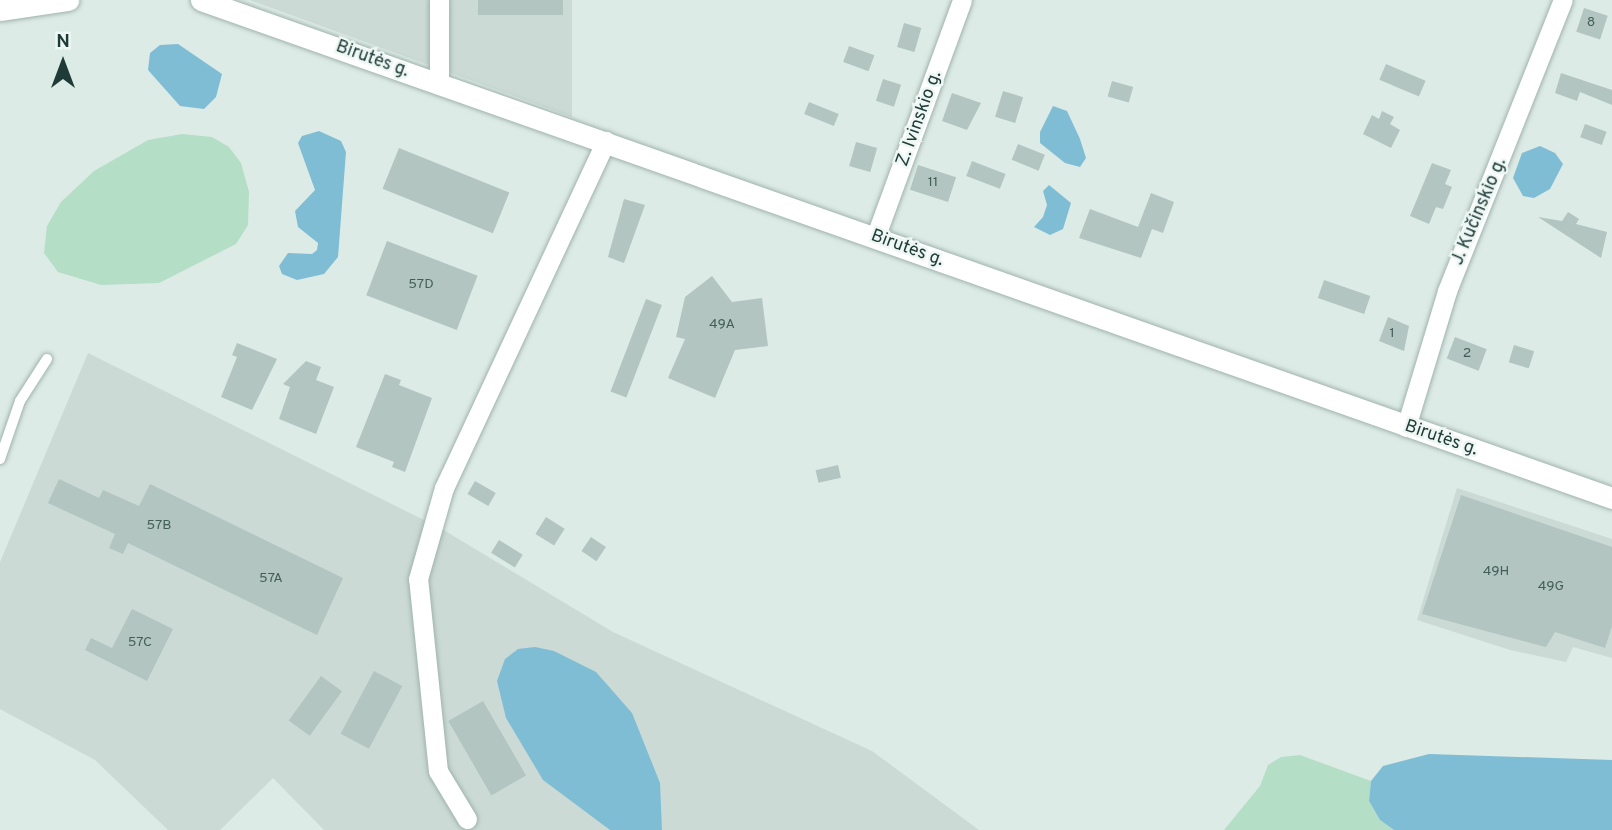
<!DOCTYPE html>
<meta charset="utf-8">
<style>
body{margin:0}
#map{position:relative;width:1612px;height:830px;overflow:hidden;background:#ddebe6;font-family:Overpass,sans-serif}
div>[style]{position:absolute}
.built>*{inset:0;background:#cbdad5}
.green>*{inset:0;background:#b4dec5}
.water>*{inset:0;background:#7fbdd5}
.building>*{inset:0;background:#b2c5c0;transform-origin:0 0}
.roads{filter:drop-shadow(0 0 2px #a0b3ae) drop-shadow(0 0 2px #a0b3ae)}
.lane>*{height:10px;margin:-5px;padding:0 5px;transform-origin:5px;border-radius:5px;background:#fff}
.street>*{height:19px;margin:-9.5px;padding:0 9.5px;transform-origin:9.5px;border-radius:9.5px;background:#fff}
.secondary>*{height:21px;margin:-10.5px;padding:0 10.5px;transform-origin:10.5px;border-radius:10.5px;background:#fff}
span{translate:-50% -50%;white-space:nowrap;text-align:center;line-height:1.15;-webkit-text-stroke:5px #eef7f4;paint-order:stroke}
.number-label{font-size:14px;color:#435e59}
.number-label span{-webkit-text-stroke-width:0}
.street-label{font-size:18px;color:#1e3b37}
.north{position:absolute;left:28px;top:28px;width:70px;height:70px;-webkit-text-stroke:5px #eef7f4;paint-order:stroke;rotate:0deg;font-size:19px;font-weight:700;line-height:28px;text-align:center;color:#1e3b37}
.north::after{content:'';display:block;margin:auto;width:24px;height:32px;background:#1e3b37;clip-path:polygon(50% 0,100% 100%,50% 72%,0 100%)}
</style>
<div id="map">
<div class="built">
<div style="clip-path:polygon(250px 0,572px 0,572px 117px)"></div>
<div style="clip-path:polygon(88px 353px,442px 529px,613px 632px,872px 751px,979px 830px,324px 830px,273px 778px,220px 830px,168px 830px,95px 760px,0 709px,0 562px)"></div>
<div style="clip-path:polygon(1457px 488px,1612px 539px,1612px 658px,1573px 647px,1566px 662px,1510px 650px,1417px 620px)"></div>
</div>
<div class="green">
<div style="clip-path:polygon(182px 134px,212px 137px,229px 147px,241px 163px,249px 192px,248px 225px,236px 244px,159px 283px,101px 285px,58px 272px,44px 253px,47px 226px,61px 202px,94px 171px,148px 140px)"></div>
<div style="clip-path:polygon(1300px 755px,1371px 781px,1369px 801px,1380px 820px,1394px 830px,1224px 830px,1260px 786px,1268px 765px,1281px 757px)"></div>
</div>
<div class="water">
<div style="clip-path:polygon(178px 44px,222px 74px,216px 97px,204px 109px,180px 106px,148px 70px,150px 53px,160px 45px)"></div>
<div style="clip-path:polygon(1053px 106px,1067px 111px,1080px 139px,1086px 158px,1080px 167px,1065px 163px,1040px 143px,1040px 132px)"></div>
<div style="clip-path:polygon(319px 131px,341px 141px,346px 152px,338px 257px,324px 274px,297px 280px,282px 274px,279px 266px,288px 253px,312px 254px,317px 250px,318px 243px,298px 227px,295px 211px,315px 190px,298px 143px,302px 136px)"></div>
<div style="clip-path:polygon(1540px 146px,1555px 153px,1563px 164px,1550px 189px,1534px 198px,1523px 196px,1513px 178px,1518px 164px,1522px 153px)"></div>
<div style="clip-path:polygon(1049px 185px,1071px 203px,1063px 229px,1050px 235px,1034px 227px,1043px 217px,1047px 205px,1043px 191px)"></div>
<div style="clip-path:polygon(535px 647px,554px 651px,596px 672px,632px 713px,660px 783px,662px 830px,610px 830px,543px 780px,506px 718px,497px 681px,505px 659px,518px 649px)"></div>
<div style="clip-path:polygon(1429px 754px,1612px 760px,1612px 830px,1394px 830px,1380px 820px,1369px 801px,1371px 781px,1383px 766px)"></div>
</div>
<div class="building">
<div style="left:478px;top:0;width:85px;height:15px"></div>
<div style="left:1584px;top:8px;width:25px;height:25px;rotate:18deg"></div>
<div style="left:904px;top:23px;width:18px;height:25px;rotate:16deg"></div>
<div style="left:849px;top:46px;width:27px;height:17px;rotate:20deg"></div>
<div style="left:1386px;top:64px;width:43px;height:17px;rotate:23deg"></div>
<div style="clip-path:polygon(1561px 73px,1612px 90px,1612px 105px,1580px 92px,1577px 101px,1555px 93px)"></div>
<div style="left:883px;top:79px;width:19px;height:23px;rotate:18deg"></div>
<div style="left:1112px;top:81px;width:22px;height:16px;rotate:16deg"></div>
<div style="left:1003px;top:91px;width:21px;height:27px;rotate:17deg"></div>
<div style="clip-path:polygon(952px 93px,981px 103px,967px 130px,942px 121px)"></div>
<div style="left:809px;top:102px;width:32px;height:13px;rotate:22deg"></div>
<div style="clip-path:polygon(1382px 111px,1394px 117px,1390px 124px,1400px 130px,1391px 148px,1363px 134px,1372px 115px,1379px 119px)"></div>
<div style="left:1585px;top:124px;width:23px;height:14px;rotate:20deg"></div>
<div style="left:856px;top:142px;width:22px;height:25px;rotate:16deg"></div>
<div style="left:1018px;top:144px;width:29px;height:17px;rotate:22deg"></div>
<div style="left:399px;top:148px;width:119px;height:44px;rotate:22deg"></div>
<div style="left:972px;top:161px;width:36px;height:16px;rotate:21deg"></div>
<div style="clip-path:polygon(1432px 163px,1451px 170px,1445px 184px,1452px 187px,1443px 209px,1436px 207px,1429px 224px,1410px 216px)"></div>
<div style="left:918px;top:165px;width:40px;height:26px;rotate:18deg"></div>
<div style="clip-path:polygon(1151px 193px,1174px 202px,1163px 233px,1152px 229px,1141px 258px,1079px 238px,1090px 209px,1138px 227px)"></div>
<div style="clip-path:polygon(624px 199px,645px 205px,624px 263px,608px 257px)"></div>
<div style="clip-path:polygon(1568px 212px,1579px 219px,1576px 224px,1607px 232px,1601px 258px,1538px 217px,1562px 221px)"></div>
<div style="left:387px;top:241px;width:97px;height:58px;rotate:21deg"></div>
<div style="clip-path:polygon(712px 276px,732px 302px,762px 298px,768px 346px,735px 350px,715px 398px,668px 378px,685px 339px,676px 337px,685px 297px)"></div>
<div style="left:1324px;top:280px;width:49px;height:19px;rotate:19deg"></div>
<div style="left:646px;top:299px;width:17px;height:99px;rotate:21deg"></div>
<div style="clip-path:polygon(1388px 317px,1409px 326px,1404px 351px,1379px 341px)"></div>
<div style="left:1455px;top:337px;width:34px;height:23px;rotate:21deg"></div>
<div style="clip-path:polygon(237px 343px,277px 359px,252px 410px,221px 397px,237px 357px,232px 355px)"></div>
<div style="left:1514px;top:345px;width:21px;height:18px;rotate:17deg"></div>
<div style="clip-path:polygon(306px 361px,321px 367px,316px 380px,334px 387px,316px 434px,279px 419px,290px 387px,283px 384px)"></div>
<div style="clip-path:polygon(385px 374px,401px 380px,399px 385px,432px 398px,405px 472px,392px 467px,394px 462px,356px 447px)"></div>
<div style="left:838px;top:465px;width:13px;height:23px;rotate:77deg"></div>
<div style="clip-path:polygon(59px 479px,99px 498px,103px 490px,139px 506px,150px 484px,343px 578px,317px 635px,128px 543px,123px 554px,109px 548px,115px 534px,48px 503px)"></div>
<div style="left:475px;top:481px;width:24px;height:15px;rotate:30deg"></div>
<div style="clip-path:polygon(1461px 495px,1612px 547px,1612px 626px,1605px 648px,1555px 632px,1546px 647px,1422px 614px)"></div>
<div style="left:546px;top:517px;width:22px;height:20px;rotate:32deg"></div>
<div style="left:591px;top:537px;width:18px;height:17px;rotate:34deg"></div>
<div style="left:499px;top:540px;width:28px;height:15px;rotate:32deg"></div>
<div style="clip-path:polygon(132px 609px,173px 629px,147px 681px,85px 650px,91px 638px,112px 648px)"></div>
<div style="left:374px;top:671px;width:32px;height:71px;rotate:28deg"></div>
<div style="left:321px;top:676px;width:26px;height:55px;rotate:36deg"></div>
<div style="left:483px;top:701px;width:86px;height:40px;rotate:60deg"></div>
</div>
<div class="roads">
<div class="lane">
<div style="left:0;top:459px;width:61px;rotate:-71deg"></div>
<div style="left:20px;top:401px;width:50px;rotate:-57.3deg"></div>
</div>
<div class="street">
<div style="left:439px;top:0;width:84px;rotate:90deg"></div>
<div style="left:875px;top:238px;width:253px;rotate:-69.9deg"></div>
<div style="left:1406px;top:427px;width:142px;rotate:-73.2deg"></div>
<div style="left:1447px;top:291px;width:313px;rotate:-68.3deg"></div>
<div style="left:467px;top:819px;width:56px;rotate:-121.1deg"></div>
<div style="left:438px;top:771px;width:193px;rotate:-95.9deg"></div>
<div style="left:418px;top:579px;width:95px;rotate:-74.1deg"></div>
<div style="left:444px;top:488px;width:383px;rotate:-65deg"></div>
</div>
<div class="secondary">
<div style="left:201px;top:0;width:1496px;rotate:19.44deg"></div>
<div style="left:0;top:10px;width:69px;rotate:-8.4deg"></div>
</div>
</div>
<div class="number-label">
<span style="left:1591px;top:23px">8</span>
<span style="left:933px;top:183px">11</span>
<span style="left:421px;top:285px">57D</span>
<span style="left:722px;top:325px">49A</span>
<span style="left:1392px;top:334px">1</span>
<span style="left:1467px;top:354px">2</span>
<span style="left:159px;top:526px">57B</span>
<span style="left:1496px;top:572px">49H</span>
<span style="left:271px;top:579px">57A</span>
<span style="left:1551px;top:587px">49G</span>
<span style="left:140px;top:643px">57C</span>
</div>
<div class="street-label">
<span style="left:372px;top:60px;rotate:20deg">Birutės g.</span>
<span style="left:920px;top:119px;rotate:-70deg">Z. Ivinskio g.</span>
<span style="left:1480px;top:212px;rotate:-67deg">J. Kučinskio g.</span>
<span style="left:907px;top:249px;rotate:20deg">Birutės g.</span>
<span style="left:1441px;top:439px;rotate:19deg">Birutės g.</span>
</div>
<div class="north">N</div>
</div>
